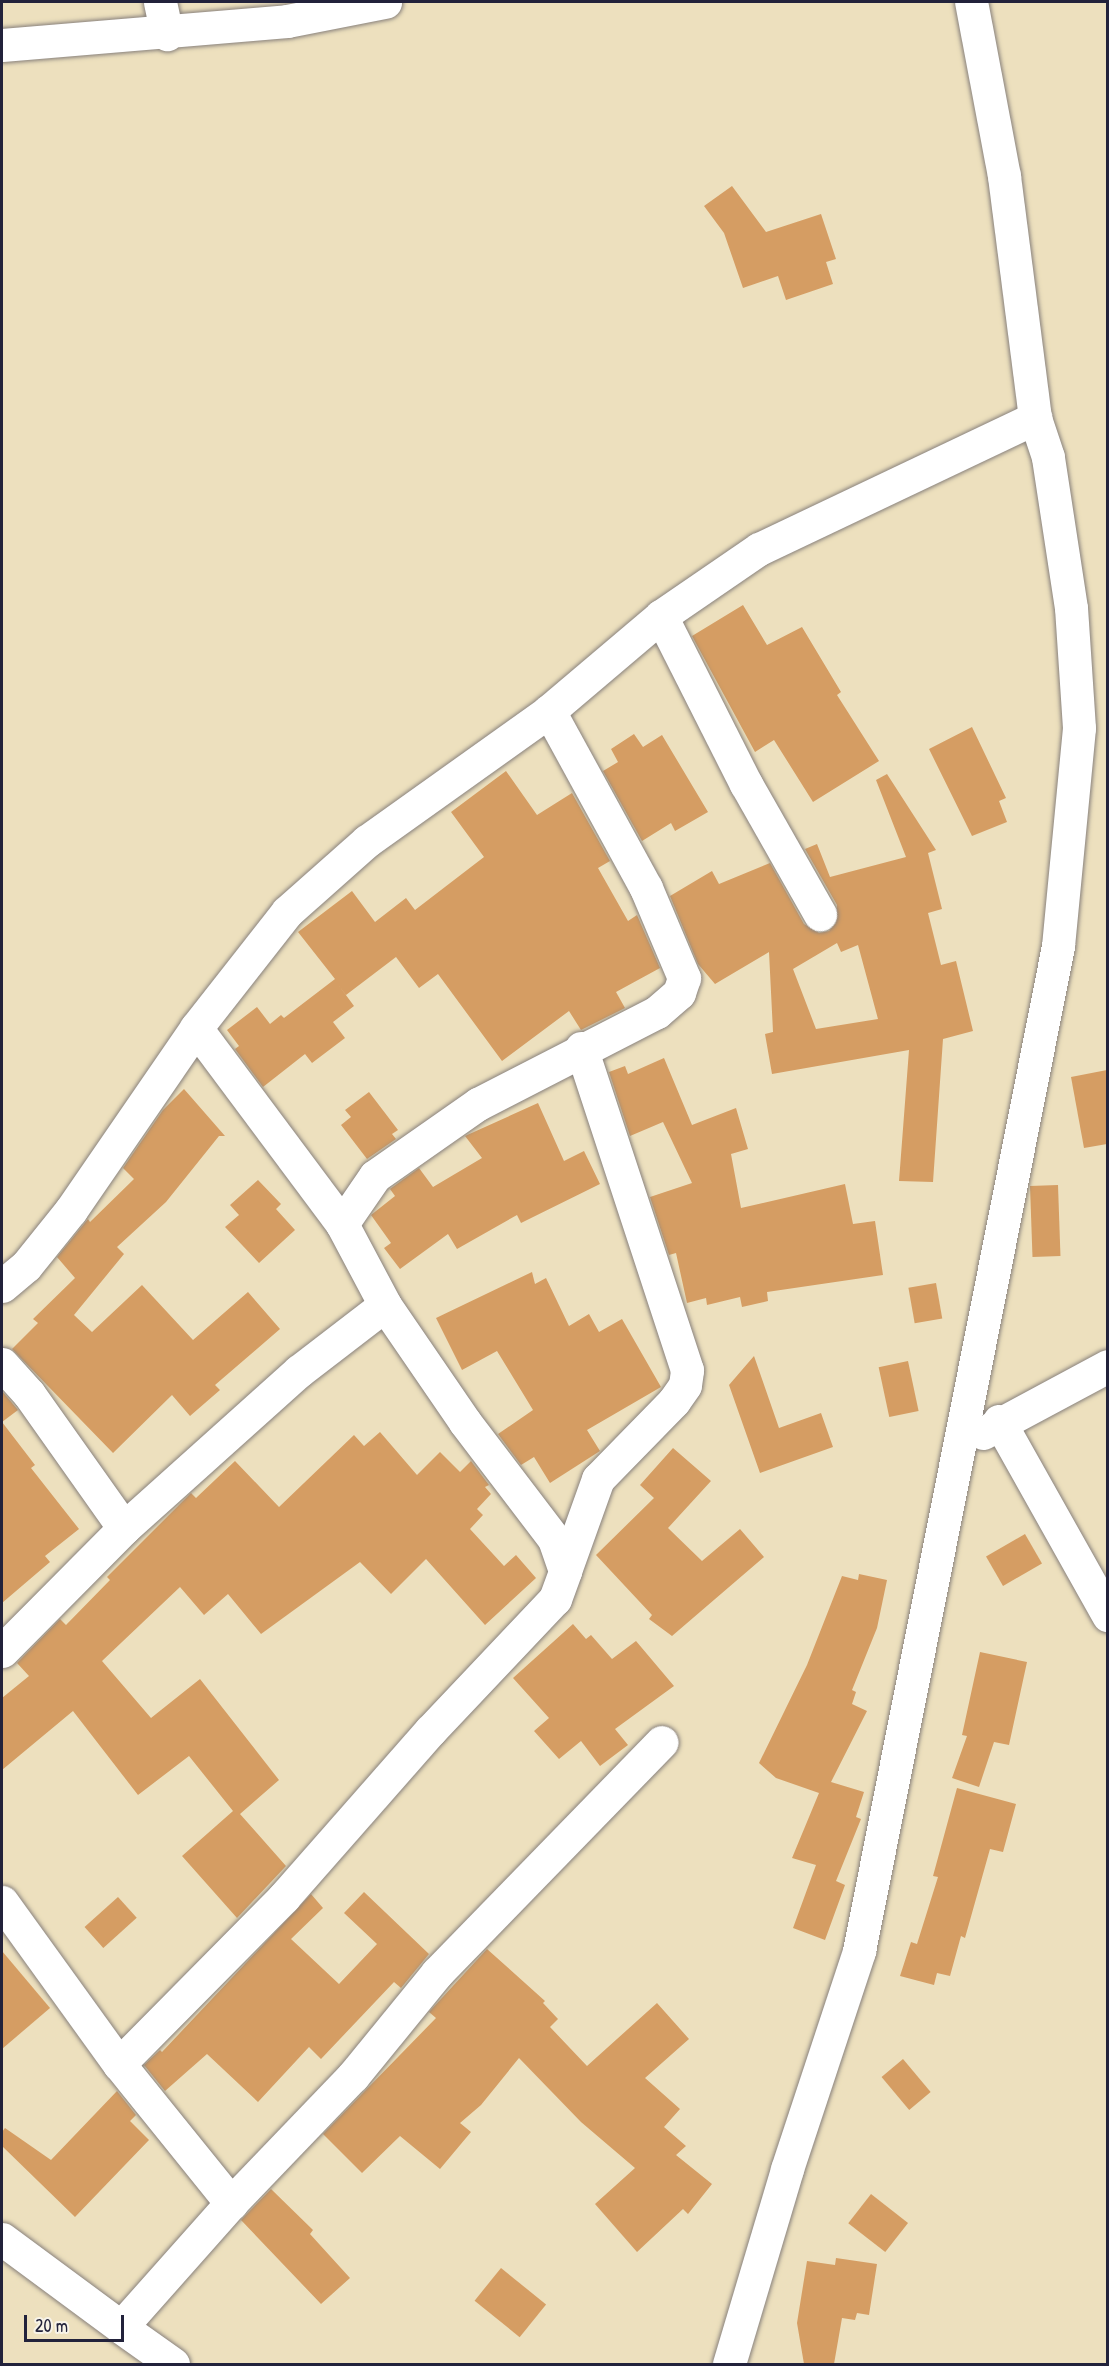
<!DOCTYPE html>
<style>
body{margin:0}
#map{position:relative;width:1109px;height:2366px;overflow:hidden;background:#ede0be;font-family:"Patrick Hand",sans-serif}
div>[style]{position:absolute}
.building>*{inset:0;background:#d59d63;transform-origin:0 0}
.roads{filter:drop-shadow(0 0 2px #88817c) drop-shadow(0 0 2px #88817c)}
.minor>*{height:33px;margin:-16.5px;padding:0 16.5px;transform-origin:16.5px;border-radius:16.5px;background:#fff}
span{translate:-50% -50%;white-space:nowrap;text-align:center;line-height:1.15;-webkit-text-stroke:4.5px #f7f3e8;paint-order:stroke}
.frame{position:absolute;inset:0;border:3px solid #22223b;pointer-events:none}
.scale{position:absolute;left:24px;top:2315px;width:100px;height:27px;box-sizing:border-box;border:3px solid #22223b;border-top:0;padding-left:8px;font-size:18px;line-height:21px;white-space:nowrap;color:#22223b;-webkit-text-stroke:4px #f7f3e8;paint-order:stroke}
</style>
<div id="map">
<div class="building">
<div style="clip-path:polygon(732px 186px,766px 232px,821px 214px,836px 259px,826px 262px,833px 284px,786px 300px,778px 276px,743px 288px,724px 233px,704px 206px)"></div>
<div style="clip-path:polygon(743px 605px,767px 645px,802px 627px,841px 692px,837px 695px,879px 761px,813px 802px,774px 740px,755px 752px,692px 636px)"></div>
<div style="clip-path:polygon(972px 727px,1006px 798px,999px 801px,1007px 822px,972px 836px,929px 749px)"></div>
<div style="clip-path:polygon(634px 734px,643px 747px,662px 735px,708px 812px,675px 831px,671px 823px,642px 841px,603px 771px,618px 762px,611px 749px)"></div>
<div style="clip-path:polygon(506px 771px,537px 815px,572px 793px,610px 861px,598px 868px,628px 921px,637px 915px,660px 968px,616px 992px,625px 1008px,581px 1030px,569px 1011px,502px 1061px,438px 974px,419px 988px,396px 957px,346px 995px,337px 983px,354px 1006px,333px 1022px,345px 1038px,312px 1063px,305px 1054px,263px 1087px,235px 1049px,239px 1046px,227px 1030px,257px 1007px,270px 1024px,281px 1015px,284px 1018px,335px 979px,298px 932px,352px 891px,375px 922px,406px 898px,415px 910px,484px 857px,451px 812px)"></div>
<div style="clip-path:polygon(evenodd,887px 774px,936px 850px,928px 853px,942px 909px,928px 913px,941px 965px,956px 961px,973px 1031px,943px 1039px,933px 1182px,899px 1181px,909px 1050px,772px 1074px,765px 1034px,773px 1032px,769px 952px,715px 984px,698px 964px,670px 896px,712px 871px,719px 884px,770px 863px,804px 924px,819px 933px,829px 931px,836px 923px,837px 905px,805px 849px,817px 844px,830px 877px,906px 857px,876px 780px,887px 774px,837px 943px,841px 952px,858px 945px,878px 1019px,816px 1029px,793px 969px,837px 943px)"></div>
<div style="clip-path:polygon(664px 1058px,692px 1125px,736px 1108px,748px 1149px,731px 1154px,741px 1208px,845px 1184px,853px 1224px,875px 1221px,883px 1275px,767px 1292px,768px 1301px,742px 1307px,740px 1297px,707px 1305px,706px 1298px,687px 1303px,676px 1253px,669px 1255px,650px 1197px,692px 1183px,663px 1122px,630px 1136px,609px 1072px,625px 1066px,628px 1074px)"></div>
<div style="clip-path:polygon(1107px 1070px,1107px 1144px,1084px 1148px,1071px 1077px)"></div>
<div style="clip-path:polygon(184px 1089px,225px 1136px,219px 1136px,166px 1202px,117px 1247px,124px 1254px,74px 1315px,92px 1332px,142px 1285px,193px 1340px,248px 1292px,280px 1329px,215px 1385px,220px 1390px,190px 1416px,172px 1395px,113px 1453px,12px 1349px,38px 1323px,33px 1319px,75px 1278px,57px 1257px,88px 1219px,90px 1222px,134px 1179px,123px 1168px,163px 1110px)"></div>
<div style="clip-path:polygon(369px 1092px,398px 1130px,392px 1134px,396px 1139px,367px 1159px,341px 1125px,351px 1117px,345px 1110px)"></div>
<div style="clip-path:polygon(538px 1103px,564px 1161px,584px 1151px,600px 1184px,521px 1223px,517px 1215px,457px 1249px,448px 1234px,400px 1269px,384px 1248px,391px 1243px,371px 1215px,395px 1196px,390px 1189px,419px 1168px,433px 1187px,482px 1158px,465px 1136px)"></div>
<div style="clip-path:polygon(258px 1180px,281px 1204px,276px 1209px,295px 1230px,259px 1263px,225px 1227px,239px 1215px,230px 1205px)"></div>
<div style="left:1058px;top:1185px;width:71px;height:28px;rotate:88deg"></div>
<div style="clip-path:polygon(532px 1272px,535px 1284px,546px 1278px,569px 1326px,589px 1314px,599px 1332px,622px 1319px,661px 1387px,587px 1430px,600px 1451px,550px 1483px,534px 1457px,521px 1465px,498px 1434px,533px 1410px,497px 1351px,462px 1370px,436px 1318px)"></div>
<div style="left:936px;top:1283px;width:36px;height:28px;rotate:80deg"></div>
<div style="clip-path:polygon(754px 1356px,779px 1428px,821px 1413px,833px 1447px,760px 1473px,729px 1385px)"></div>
<div style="left:908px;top:1361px;width:51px;height:30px;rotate:78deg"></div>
<div style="clip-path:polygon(2px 1391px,18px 1410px,2px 1422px,35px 1465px,31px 1468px,79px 1529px,45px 1556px,50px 1562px,2px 1603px)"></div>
<div style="clip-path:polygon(380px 1432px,417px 1475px,440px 1452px,460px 1472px,471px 1461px,489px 1485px,485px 1487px,491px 1494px,477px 1509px,483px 1515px,470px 1529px,504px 1566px,516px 1555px,536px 1578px,485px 1625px,426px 1559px,391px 1594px,360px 1562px,261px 1634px,228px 1594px,204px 1615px,180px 1587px,102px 1661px,151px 1718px,200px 1679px,279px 1780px,240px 1814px,286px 1866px,237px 1918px,182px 1856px,233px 1811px,189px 1756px,138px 1795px,73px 1711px,2px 1770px,2px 1698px,29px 1676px,17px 1663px,60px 1619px,66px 1625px,110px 1580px,107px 1577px,191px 1493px,196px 1498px,235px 1461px,279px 1507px,354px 1435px,364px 1446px)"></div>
<div style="clip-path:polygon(673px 1448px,711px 1481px,668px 1528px,702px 1561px,740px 1529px,764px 1557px,672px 1636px,649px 1619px,652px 1615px,596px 1555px,654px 1498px,640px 1485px)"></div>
<div style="left:1025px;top:1534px;width:34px;height:45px;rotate:60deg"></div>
<div style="clip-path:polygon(859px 1574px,887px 1580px,877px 1628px,852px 1690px,856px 1692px,852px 1704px,867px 1711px,831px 1782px,864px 1792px,856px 1817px,861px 1819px,836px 1881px,845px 1885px,825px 1940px,793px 1928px,816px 1865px,792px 1858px,819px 1793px,776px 1778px,759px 1763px,807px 1665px,842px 1576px,858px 1580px)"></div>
<div style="clip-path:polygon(573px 1624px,586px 1639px,591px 1635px,612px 1659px,636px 1641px,674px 1686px,615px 1729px,628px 1745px,600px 1766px,581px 1741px,559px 1759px,534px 1731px,549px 1718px,513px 1678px)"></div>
<div style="clip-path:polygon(980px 1652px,1027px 1662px,1009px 1745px,994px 1742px,979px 1787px,952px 1778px,967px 1736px,962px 1735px)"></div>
<div style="clip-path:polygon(957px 1788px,1016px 1804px,1003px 1852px,990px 1849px,965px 1938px,961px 1936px,950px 1976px,937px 1973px,934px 1985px,900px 1976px,911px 1942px,917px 1944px,938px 1877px,933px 1876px)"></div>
<div style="clip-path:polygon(364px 1892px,429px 1954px,401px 1988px,394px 1982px,321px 2059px,309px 2047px,258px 2102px,207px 2054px,165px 2091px,144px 2065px,160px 2050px,162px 2052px,311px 1894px,323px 1908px,291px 1939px,339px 1984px,377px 1944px,344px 1913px)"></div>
<div style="left:118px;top:1897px;width:28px;height:45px;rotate:48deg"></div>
<div style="clip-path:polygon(487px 1949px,545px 2001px,543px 2003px,558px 2019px,550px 2027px,587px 2066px,657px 2003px,689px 2039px,645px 2078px,680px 2109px,664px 2127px,686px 2146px,676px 2155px,712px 2184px,688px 2214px,683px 2209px,637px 2252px,595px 2204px,635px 2168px,581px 2122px,519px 2058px,481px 2105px,460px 2123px,471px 2132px,440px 2169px,400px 2136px,362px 2173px,323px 2134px,436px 2018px,429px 2012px)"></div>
<div style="clip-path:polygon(2px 1951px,50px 2008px,2px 2049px)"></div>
<div style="left:903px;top:2059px;width:43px;height:28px;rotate:50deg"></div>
<div style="clip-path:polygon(117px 2091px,136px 2115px,130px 2121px,149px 2140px,75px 2217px,2px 2146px,2px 2132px,5px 2128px,51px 2160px)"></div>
<div style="clip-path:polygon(271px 2189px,313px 2230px,310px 2234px,350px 2278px,321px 2304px,241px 2220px)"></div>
<div style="left:871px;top:2194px;width:47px;height:37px;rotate:38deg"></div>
<div style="clip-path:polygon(836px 2258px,877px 2264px,869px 2315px,857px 2313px,855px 2320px,842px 2318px,834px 2364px,804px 2364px,797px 2323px,807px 2261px,835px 2265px)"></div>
<div style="left:501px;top:2268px;width:58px;height:42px;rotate:39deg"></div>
</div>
<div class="roads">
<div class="minor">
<div style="left:160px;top:2px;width:33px;rotate:78deg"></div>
<div style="left:2px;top:45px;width:286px;rotate:-4.8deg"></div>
<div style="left:287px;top:21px;width:100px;rotate:-11deg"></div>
<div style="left:661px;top:616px;width:188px;rotate:63.2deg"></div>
<div style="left:746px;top:784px;width:150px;rotate:60.4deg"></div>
<div style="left:342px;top:1224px;width:58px;rotate:-55.5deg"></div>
<div style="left:375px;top:1176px;width:126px;rotate:-35deg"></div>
<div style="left:478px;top:1104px;width:201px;rotate:-27.2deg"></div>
<div style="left:657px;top:1012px;width:29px;rotate:-41deg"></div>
<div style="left:679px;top:993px;width:16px;rotate:-72deg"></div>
<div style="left:684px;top:978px;width:98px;rotate:-112.9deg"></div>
<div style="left:646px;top:888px;width:202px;rotate:-118.7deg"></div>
<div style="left:2px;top:1286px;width:31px;rotate:-40deg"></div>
<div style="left:26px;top:1266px;width:72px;rotate:-51.2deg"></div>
<div style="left:71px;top:1210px;width:221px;rotate:-55.5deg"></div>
<div style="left:196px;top:1028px;width:147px;rotate:-51.9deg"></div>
<div style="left:287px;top:912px;width:107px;rotate:-41.6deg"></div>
<div style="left:367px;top:841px;width:224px;rotate:-35.5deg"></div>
<div style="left:549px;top:711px;width:147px;rotate:-40.3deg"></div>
<div style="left:661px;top:616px;width:119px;rotate:-34.4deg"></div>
<div style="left:759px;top:549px;width:306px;rotate:-25.4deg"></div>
<div style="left:2px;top:1364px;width:40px;rotate:48deg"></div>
<div style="left:29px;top:1394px;width:164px;rotate:54.7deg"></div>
<div style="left:999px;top:1421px;width:223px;rotate:60.7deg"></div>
<div style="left:983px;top:1433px;width:142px;rotate:-28.2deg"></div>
<div style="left:565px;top:1571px;width:98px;rotate:-70.3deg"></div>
<div style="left:598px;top:1479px;width:109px;rotate:-45.7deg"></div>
<div style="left:674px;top:1401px;width:19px;rotate:-55deg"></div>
<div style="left:685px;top:1385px;width:15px;rotate:-82deg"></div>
<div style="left:687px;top:1370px;width:339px;rotate:-108.2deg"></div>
<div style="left:2px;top:1651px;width:173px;rotate:-45.2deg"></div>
<div style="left:124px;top:1528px;width:235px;rotate:-41.9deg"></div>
<div style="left:299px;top:1371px;width:108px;rotate:-37.5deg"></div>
<div style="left:2px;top:1902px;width:200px;rotate:54.2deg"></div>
<div style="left:119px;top:2064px;width:179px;rotate:51.1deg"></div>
<div style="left:119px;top:2064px;width:235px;rotate:-45.3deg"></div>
<div style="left:284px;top:1897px;width:221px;rotate:-48.7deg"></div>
<div style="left:430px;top:1731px;width:182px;rotate:-46.6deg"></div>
<div style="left:555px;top:1599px;width:30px;rotate:-70deg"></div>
<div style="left:565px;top:1571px;width:34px;rotate:-109deg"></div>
<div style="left:554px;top:1539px;width:147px;rotate:-127.3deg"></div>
<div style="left:465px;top:1422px;width:142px;rotate:-124.4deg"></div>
<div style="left:385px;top:1305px;width:92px;rotate:-118deg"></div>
<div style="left:342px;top:1224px;width:244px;rotate:-126.7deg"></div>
<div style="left:2px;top:2239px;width:148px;rotate:36.5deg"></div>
<div style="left:173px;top:2364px;width:64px;rotate:-144.6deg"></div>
<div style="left:121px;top:2327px;width:166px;rotate:-48.4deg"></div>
<div style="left:231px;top:2203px;width:176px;rotate:-46.2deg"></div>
<div style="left:353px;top:2076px;width:133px;rotate:-50.8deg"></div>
<div style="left:437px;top:1973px;width:322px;rotate:-45.8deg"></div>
<div style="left:729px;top:2364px;width:203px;rotate:-73.4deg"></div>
<div style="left:787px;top:2169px;width:230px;rotate:-71.7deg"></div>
<div style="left:859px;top:1951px;width:1025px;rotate:-78.8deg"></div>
<div style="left:1058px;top:946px;width:219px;rotate:-84.5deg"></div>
<div style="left:1079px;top:728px;width:120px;rotate:-93.8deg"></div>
<div style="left:1071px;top:608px;width:153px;rotate:-98.7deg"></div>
<div style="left:1048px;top:457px;width:41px;rotate:-108.4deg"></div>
<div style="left:1035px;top:418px;width:244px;rotate:-97.3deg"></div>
<div style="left:1004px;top:176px;width:177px;rotate:-100.7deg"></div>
</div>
</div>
<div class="frame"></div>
<div class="scale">20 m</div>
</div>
